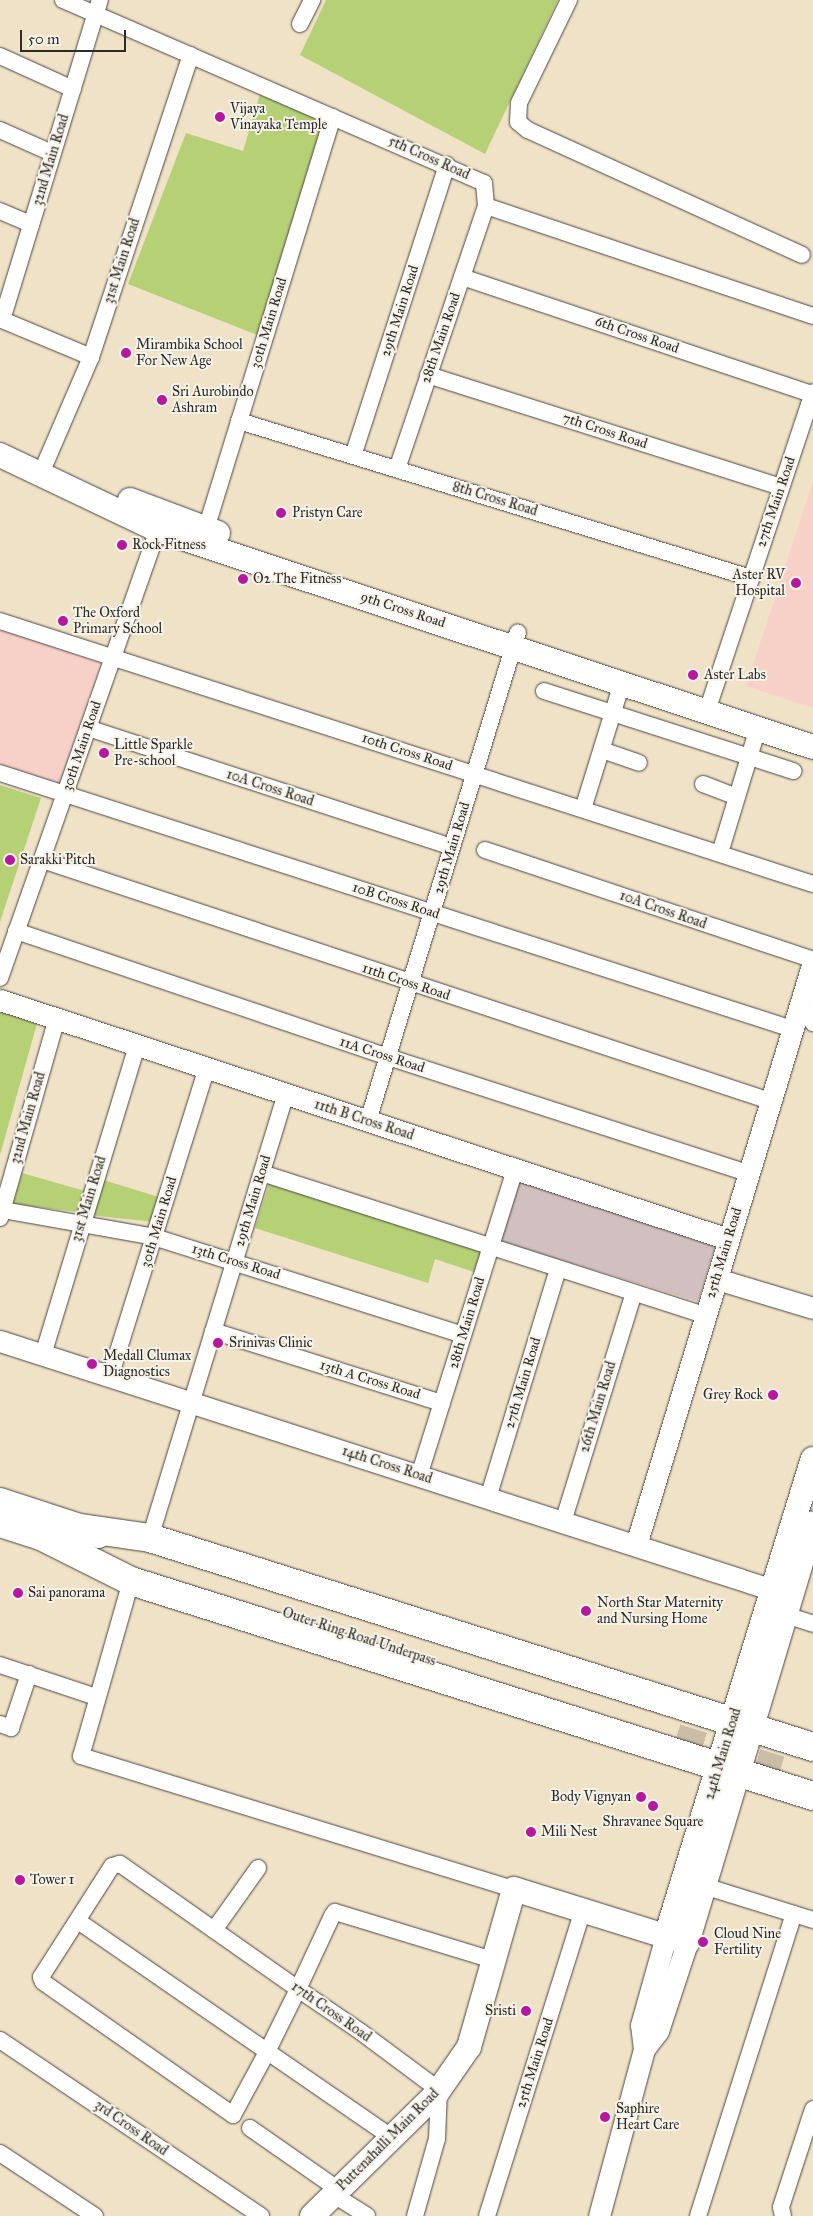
<!DOCTYPE html>
<style>
body{margin:0}
#map{position:relative;width:813px;height:2216px;overflow:hidden;background:#f0e2c6;font-family:"IM FELL Great Primer",serif}
div>[style]{position:absolute}
.built>*{inset:0;background:#f7d1c8}
.industrial>*{inset:0;background:#d2bfc0;transform-origin:0 0}
.green>*{inset:0;background:#b6d076}
.trunk-tunnel>*{height:28px;margin-top:-14px;transform-origin:0;background:repeating-linear-gradient(90deg,#c9bda7 0 28px,transparent 0 42px)}
.roads{filter:drop-shadow(0 0 1px #494642) drop-shadow(0 0 1px #494642)}
.minor>*{height:16px;margin:-8px;padding:0 8px;transform-origin:8px;border-radius:8px;background:#fff}
.tertiary>*{height:21px;margin:-10.5px;padding:0 10.5px;transform-origin:10.5px;border-radius:10.5px;background:#fff}
.secondary>*{height:24px;margin:-12px;padding:0 12px;transform-origin:12px;border-radius:12px;background:#fff}
.trunk>*{height:28px;margin:-14px;padding:0 14px;transform-origin:14px;border-radius:14px;background:#fff}
.dots>*{width:14px;height:14px;translate:-50% -50%;box-sizing:border-box;border:2px solid #f7f3e8;border-radius:50%}
span{translate:-50% -50%;white-space:nowrap;text-align:center;line-height:1.15;-webkit-text-stroke:4px #f7f3e8;paint-order:stroke}
.poi-label{font-size:14px;color:#2b2b2b}
.left{translate:0 -50%;text-align:left}
.right{translate:-100% -50%;text-align:right}
.street-label{font-size:14px;color:#2b2b2b}
.scale{position:absolute;left:20px;top:30px;width:106px;height:22px;box-sizing:border-box;border:2px solid #2b2b2b;border-top:0;padding-left:6px;font-size:15px;line-height:18px;white-space:nowrap;color:#2b2b2b;-webkit-text-stroke:4px #f7f3e8;paint-order:stroke}
</style>
<div id="map">
<div class="built">
<div style="clip-path:polygon(813px 481px,813px 708px,746px 686px)"></div>
<div style="clip-path:polygon(0 630px,100px 662px,60px 784px,0 765px)"></div>
</div>
<div class="industrial">
<div style="left:519px;top:1179px;width:207px;height:65px;rotate:17deg"></div>
</div>
<div class="green">
<div style="clip-path:polygon(326px 0,558px 0,485px 154px,300px 55px)"></div>
<div style="clip-path:polygon(260px 94px,326px 122px,260px 336px,128px 284px,186px 133px,243px 151px)"></div>
<div style="clip-path:polygon(0 785px,41px 798px,0 922px)"></div>
<div style="clip-path:polygon(0 1007px,38px 1020px,0 1155px)"></div>
<div style="clip-path:polygon(22px 1173px,85px 1191px,78px 1212px,13px 1204px)"></div>
<div style="clip-path:polygon(100px 1179px,162px 1198px,154px 1222px,89px 1215px)"></div>
<div style="clip-path:polygon(270px 1181px,484px 1250px,477px 1273px,435px 1259px,428px 1283px,255px 1228px)"></div>
</div>
<div class="trunk-tunnel">
<div style="left:676px;top:1738px;width:109px;rotate:17.1deg"></div>
</div>
<div class="roads">
<div class="minor">
<div style="left:63px;top:0;width:459px;rotate:23.5deg"></div>
<div style="left:484px;top:183px;width:23px;rotate:85deg"></div>
<div style="left:486px;top:206px;width:345px;rotate:18.6deg"></div>
<div style="left:569px;top:0;width:114px;rotate:115.9deg"></div>
<div style="left:519px;top:103px;width:19px;rotate:93deg"></div>
<div style="left:518px;top:122px;width:13px;rotate:39deg"></div>
<div style="left:528px;top:130px;width:301px;rotate:24.5deg"></div>
<div style="left:300px;top:24px;width:27px;rotate:-63deg"></div>
<div style="left:0;top:56px;width:80px;rotate:24.3deg"></div>
<div style="left:0;top:130px;width:57px;rotate:23.9deg"></div>
<div style="left:0;top:211px;width:34px;rotate:23deg"></div>
<div style="left:462px;top:277px;width:369px;rotate:18.5deg"></div>
<div style="left:0;top:319px;width:99px;rotate:22.7deg"></div>
<div style="left:2px;top:320px;width:335px;rotate:-73deg"></div>
<div style="left:428px;top:375px;width:370px;rotate:17.6deg"></div>
<div style="left:239px;top:421px;width:536px;rotate:17.05deg"></div>
<div style="left:353px;top:456px;width:306px;rotate:-72.1deg"></div>
<div style="left:45px;top:464px;width:116px;rotate:-66.7deg"></div>
<div style="left:91px;top:357px;width:318px;rotate:-71.7deg"></div>
<div style="left:397px;top:469px;width:278px;rotate:-71.3deg"></div>
<div style="left:206px;top:529px;width:431px;rotate:-72.9deg"></div>
<div style="left:0;top:621px;width:854px;rotate:17.93deg"></div>
<div style="left:544px;top:691px;width:262px;rotate:17.8deg"></div>
<div style="left:707px;top:711px;width:336px;rotate:-71.6deg"></div>
<div style="left:88px;top:728px;width:383px;rotate:18.1deg"></div>
<div style="left:602px;top:750px;width:39px;rotate:19deg"></div>
<div style="left:0;top:773px;width:832px;rotate:17.91deg"></div>
<div style="left:703px;top:784px;width:36px;rotate:21deg"></div>
<div style="left:583px;top:809px;width:132px;rotate:-72.8deg"></div>
<div style="left:485px;top:850px;width:346px;rotate:18.5deg"></div>
<div style="left:720px;top:853px;width:131px;rotate:-73.1deg"></div>
<div style="left:42px;top:860px;width:767px;rotate:18.32deg"></div>
<div style="left:16px;top:931px;width:393px;rotate:18.7deg"></div>
<div style="left:388px;top:1057px;width:378px;rotate:17.9deg"></div>
<div style="left:0;top:978px;width:485px;rotate:-70.6deg"></div>
<div style="left:813px;top:1010px;width:9px;rotate:111deg"></div>
<div style="left:810px;top:1018px;width:6px;rotate:59deg"></div>
<div style="left:368px;top:1121px;width:511px;rotate:-72.95deg"></div>
<div style="left:262px;top:1173px;width:465px;rotate:17.8deg"></div>
<div style="left:3px;top:1210px;width:153px;rotate:10.1deg"></div>
<div style="left:154px;top:1237px;width:324px;rotate:17.6deg"></div>
<div style="left:0;top:1218px;width:208px;rotate:-74.1deg"></div>
<div style="left:213px;top:1331px;width:240px;rotate:17.5deg"></div>
<div style="left:43px;top:1355px;width:324px;rotate:-73.1deg"></div>
<div style="left:110px;top:1377px;width:324px;rotate:-72.6deg"></div>
<div style="left:419px;top:1476px;width:321px;rotate:-72.6deg"></div>
<div style="left:488px;top:1498px;width:239px;rotate:-73deg"></div>
<div style="left:563px;top:1522px;width:240px;rotate:-72.8deg"></div>
<div style="left:150px;top:1538px;width:464px;rotate:-73deg"></div>
<div style="left:131px;top:1581px;width:182px;rotate:105.9deg"></div>
<div style="left:81px;top:1756px;width:453px;rotate:17.1deg"></div>
<div style="left:786px;top:1615px;width:28px;rotate:18deg"></div>
<div style="left:0;top:1665px;width:101px;rotate:18.4deg"></div>
<div style="left:0;top:1724px;width:12px;rotate:20deg"></div>
<div style="left:11px;top:1728px;width:57px;rotate:-71.6deg"></div>
<div style="left:704px;top:1886px;width:114px;rotate:17.3deg"></div>
<div style="left:78px;top:1921px;width:382px;rotate:34.6deg"></div>
<div style="left:214px;top:1930px;width:76px;rotate:-54.6deg"></div>
<div style="left:0;top:2040px;width:315px;rotate:34deg"></div>
<div style="left:250px;top:2128px;width:108px;rotate:34.9deg"></div>
<div style="left:0;top:2153px;width:114px;rotate:33.6deg"></div>
<div style="left:334px;top:2195px;width:39px;rotate:32deg"></div>
<div style="left:415px;top:2216px;width:80px;rotate:-74.1deg"></div>
<div style="left:437px;top:2139px;width:49px;rotate:-87.7deg"></div>
<div style="left:439px;top:2090px;width:97px;rotate:-143.4deg"></div>
<div style="left:361px;top:2032px;width:76px;rotate:-145.7deg"></div>
<div style="left:298px;top:1989px;width:218px;rotate:-144.9deg"></div>
<div style="left:120px;top:1864px;width:8px;rotate:166deg"></div>
<div style="left:112px;top:1866px;width:132px;rotate:122.6deg"></div>
<div style="left:41px;top:1977px;width:5px;rotate:68deg"></div>
<div style="left:43px;top:1982px;width:232px;rotate:35deg"></div>
<div style="left:233px;top:2115px;width:72px;rotate:-61.6deg"></div>
<div style="left:267px;top:2052px;width:70px;rotate:-63.8deg"></div>
<div style="left:298px;top:1989px;width:81px;rotate:-65deg"></div>
<div style="left:332px;top:1916px;width:5px;rotate:-53deg"></div>
<div style="left:335px;top:1912px;width:165px;rotate:16.9deg"></div>
<div style="left:487px;top:2216px;width:321px;rotate:-72.6deg"></div>
<div style="left:698px;top:2216px;width:317px;rotate:-72.4deg"></div>
<div style="left:783px;top:2216px;width:9px;rotate:-103deg"></div>
<div style="left:781px;top:2207px;width:103px;rotate:-71.9deg"></div>
</div>
<div class="tertiary">
<div style="left:0;top:1000px;width:766px;rotate:18.17deg"></div>
<div style="left:717px;top:1279px;width:100px;rotate:16.8deg"></div>
<div style="left:0;top:1341px;width:812px;rotate:17.85deg"></div>
<div style="left:636px;top:1545px;width:609px;rotate:-73.11deg"></div>
<div style="left:644px;top:2049px;width:24px;rotate:-97deg"></div>
<div style="left:641px;top:2025px;width:92px;rotate:-74.3deg"></div>
<div style="left:599px;top:2216px;width:173px;rotate:-74.9deg"></div>
<div style="left:644px;top:2049px;width:23px;rotate:-52deg"></div>
<div style="left:658px;top:2031px;width:93px;rotate:-71.8deg"></div>
</div>
<div class="secondary">
<div style="left:0;top:455px;width:175px;rotate:25.4deg"></div>
<div style="left:158px;top:530px;width:690px;rotate:18.33deg"></div>
<div style="left:130px;top:500px;width:94px;rotate:20.6deg"></div>
<div style="left:666px;top:1936px;width:499px;rotate:-72.9deg"></div>
<div style="left:312px;top:2216px;width:175px;rotate:-44.5deg"></div>
<div style="left:437px;top:2093px;width:56px;rotate:-55.2deg"></div>
<div style="left:469px;top:2047px;width:164px;rotate:-74.1deg"></div>
<div style="left:514px;top:1889px;width:181px;rotate:17.3deg"></div>
<div style="left:687px;top:1943px;width:438px;rotate:-73.3deg"></div>
</div>
<div class="trunk">
<div style="left:0;top:1502px;width:103px;rotate:18.1deg"></div>
<div style="left:0;top:1523px;width:63px;rotate:17.6deg"></div>
<div style="left:81px;top:1528px;width:70px;rotate:8.2deg"></div>
<div style="left:150px;top:1538px;width:695px;rotate:17.5deg"></div>
<div style="left:41px;top:1536px;width:101px;rotate:26.6deg"></div>
<div style="left:131px;top:1581px;width:715px;rotate:17.5deg"></div>
</div>
</div>
<div class="dots">
<div style="left:220px;top:117px;background:#b5179e"></div>
<div style="left:126px;top:353px;background:#b5179e"></div>
<div style="left:162px;top:400px;background:#b5179e"></div>
<div style="left:281px;top:513px;background:#b5179e"></div>
<div style="left:122px;top:545px;background:#b5179e"></div>
<div style="left:243px;top:579px;background:#b5179e"></div>
<div style="left:796px;top:583px;background:#b5179e"></div>
<div style="left:63px;top:621px;background:#b5179e"></div>
<div style="left:693px;top:675px;background:#b5179e"></div>
<div style="left:104px;top:753px;background:#b5179e"></div>
<div style="left:10px;top:860px;background:#b5179e"></div>
<div style="left:218px;top:1343px;background:#b5179e"></div>
<div style="left:92px;top:1364px;background:#b5179e"></div>
<div style="left:773px;top:1395px;background:#b5179e"></div>
<div style="left:18px;top:1593px;background:#b5179e"></div>
<div style="left:586px;top:1611px;background:#b5179e"></div>
<div style="left:641px;top:1797px;background:#b5179e"></div>
<div style="left:653px;top:1806px;background:#b5179e"></div>
<div style="left:531px;top:1832px;background:#b5179e"></div>
<div style="left:20px;top:1880px;background:#b5179e"></div>
<div style="left:703px;top:1942px;background:#b5179e"></div>
<div style="left:526px;top:2011px;background:#b5179e"></div>
<div style="left:605px;top:2117px;background:#b5179e"></div>
</div>
<div class="poi-label">
<span class="left" style="left:230px;top:117px">Vijaya<br>Vinayaka Temple</span>
<span class="left" style="left:136px;top:353px">Mirambika School<br>For New Age</span>
<span class="left" style="left:172px;top:400px">Sri Aurobindo<br>Ashram</span>
<span class="left" style="left:292px;top:513px">Pristyn Care</span>
<span class="left" style="left:132px;top:545px">Rock Fitness</span>
<span class="right" style="left:785px;top:583px">Aster RV<br>Hospital</span>
<span class="left" style="left:253px;top:579px">O2 The Fitness</span>
<span class="left" style="left:73px;top:621px">The Oxford<br>Primary School</span>
<span class="left" style="left:704px;top:675px">Aster Labs</span>
<span class="left" style="left:114px;top:753px">Little Sparkle<br>Pre-school</span>
<span class="left" style="left:20px;top:860px">Sarakki Pitch</span>
<span class="left" style="left:229px;top:1343px">Srinivas Clinic</span>
<span class="left" style="left:103px;top:1364px">Medall Clumax<br>Diagnostics</span>
<span class="right" style="left:763px;top:1395px">Grey Rock</span>
<span class="left" style="left:28px;top:1593px">Sai panorama</span>
<span class="left" style="left:597px;top:1611px">North Star Maternity<br>and Nursing Home</span>
<span class="right" style="left:631px;top:1797px">Body Vignyan</span>
<span style="left:653px;top:1822px">Shravanee Square</span>
<span class="left" style="left:541px;top:1832px">Mili Nest</span>
<span class="left" style="left:30px;top:1880px">Tower 1</span>
<span class="left" style="left:714px;top:1942px">Cloud Nine<br>Fertility</span>
<span class="right" style="left:516px;top:2011px">Sristi</span>
<span class="left" style="left:616px;top:2117px">Saphire<br>Heart Care</span>
</div>
<div class="street-label">
<span style="left:429px;top:158px;rotate:24deg">5th Cross Road</span>
<span style="left:51px;top:160px;rotate:-73deg">32nd Main Road</span>
<span style="left:122px;top:261px;rotate:-72deg">31st Main Road</span>
<span style="left:400px;top:311px;rotate:-72deg">29th Main Road</span>
<span style="left:269px;top:323px;rotate:-73deg">30th Main Road</span>
<span style="left:637px;top:335px;rotate:19deg">6th Cross Road</span>
<span style="left:441px;top:338px;rotate:-71deg">28th Main Road</span>
<span style="left:605px;top:431px;rotate:18deg">7th Cross Road</span>
<span style="left:495px;top:499px;rotate:17deg">8th Cross Road</span>
<span style="left:776px;top:502px;rotate:-71deg">27th Main Road</span>
<span style="left:403px;top:610px;rotate:18deg">9th Cross Road</span>
<span style="left:82px;top:746px;rotate:-71deg">30th Main Road</span>
<span style="left:407px;top:752px;rotate:18deg">10th Cross Road</span>
<span style="left:270px;top:788px;rotate:18deg">10A Cross Road</span>
<span style="left:452px;top:848px;rotate:-73deg">29th Main Road</span>
<span style="left:396px;top:901px;rotate:18deg">10B Cross Road</span>
<span style="left:663px;top:910px;rotate:19deg">10A Cross Road</span>
<span style="left:406px;top:982px;rotate:18deg">11th Cross Road</span>
<span style="left:382px;top:1055px;rotate:18deg">11A Cross Road</span>
<span style="left:28px;top:1118px;rotate:-74deg">32nd Main Road</span>
<span style="left:364px;top:1120px;rotate:18deg">11th B Cross Road</span>
<span style="left:89px;top:1199px;rotate:-73deg">31st Main Road</span>
<span style="left:253px;top:1201px;rotate:-73deg">29th Main Road</span>
<span style="left:159px;top:1222px;rotate:-73deg">30th Main Road</span>
<span style="left:724px;top:1253px;rotate:-73deg">25th Main Road</span>
<span style="left:236px;top:1262px;rotate:17deg">13th Cross Road</span>
<span style="left:467px;top:1323px;rotate:-73deg">28th Main Road</span>
<span style="left:370px;top:1380px;rotate:17deg">13th A Cross Road</span>
<span style="left:523px;top:1383px;rotate:-73deg">27th Main Road</span>
<span style="left:598px;top:1407px;rotate:-73deg">26th Main Road</span>
<span style="left:387px;top:1465px;rotate:18deg">14th Cross Road</span>
<span style="left:359px;top:1637px;rotate:18deg">Outer Ring Road Underpass</span>
<span style="left:723px;top:1754px;rotate:-73deg">24th Main Road</span>
<span style="left:331px;top:2012px;rotate:35deg">17th Cross Road</span>
<span style="left:535px;top:2063px;rotate:-72deg">25th Main Road</span>
<span style="left:131px;top:2128px;rotate:35deg">3rd Cross Road</span>
<span style="left:388px;top:2140px;rotate:-45deg">Puttenahalli Main Road</span>
</div>
<div class="scale">50 m</div>
</div>
